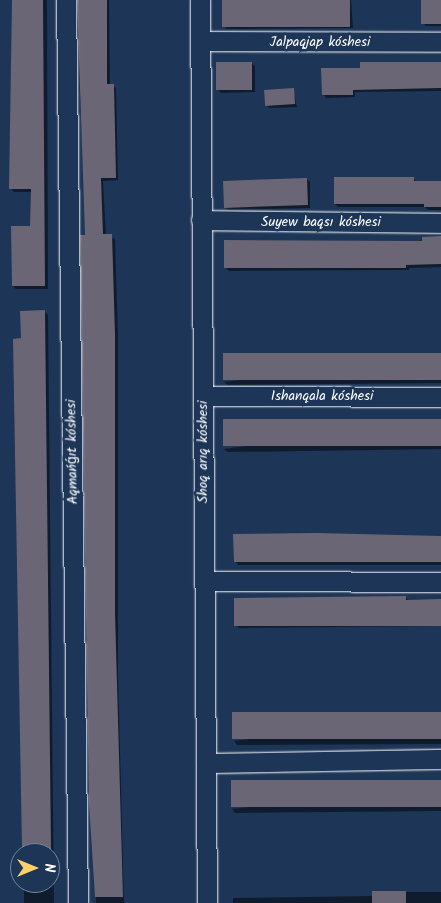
<!DOCTYPE html>
<meta charset="utf-8">
<style>
body{margin:0}
#map{position:relative;width:441px;height:903px;overflow:hidden;background:#1d3557;font-family:Kalam,sans-serif}
div>[style]{position:absolute}
.shadow>*{inset:0;background:#0007}
.building>*{inset:0;background:#6a6675;transform-origin:0 0}
.roads{filter:drop-shadow(0 0 1px #fff) drop-shadow(0 0 1px #fff)}
.street>*{height:19px;margin:-9.5px;padding:0 9.5px;transform-origin:9.5px;border-radius:9.5px;background:#1d3557}
span{translate:-50% -50%;white-space:nowrap;text-align:center;line-height:1.15;-webkit-text-stroke:5px #1d3557;paint-order:stroke}
.street-label{font-size:14px;color:#fff}
.north{position:absolute;left:10px;top:843px;width:50px;height:50px;box-sizing:border-box;background:#1d3557;border:1px solid #77869a;border-radius:50%;rotate:90deg;font-size:14px;font-weight:700;line-height:20px;text-align:center;color:#fff}
.north::after{content:'';display:block;margin:auto;width:18px;height:22px;background:#ffd166;clip-path:polygon(50% 0,100% 100%,50% 72%,0 100%)}
</style>
<div id="map">
<div class="shadow">
<div style="clip-path:polygon(13px 0,47px 0,48px 289px,16px 289px,13px 286px,31px 228px,32px 192px,14px 192px,11px 189px)"></div>
<div style="clip-path:polygon(76px 0,109px 0,110px 85px,116px 88px,118px 180px,103px 181px,106px 236px,115px 239px,118px 338px,118px 672px,124px 903px,96px 903px,86px 236px)"></div>
<div style="clip-path:polygon(224px 0,351px 0,353px 28px,227px 29px,224px 26px)"></div>
<div style="clip-path:polygon(423px 0,441px 0,441px 26px,426px 26px,423px 23px)"></div>
<div style="clip-path:polygon(251px 63px,255px 66px,255px 92px,221px 93px,218px 89px)"></div>
<div style="clip-path:polygon(441px 63px,441px 91px,355px 92px,355px 97px,326px 98px,323px 94px,361px 69px)"></div>
<div style="clip-path:polygon(293px 89px,297px 107px,269px 108px,266px 105px)"></div>
<div style="clip-path:polygon(413px 178px,416px 182px,441px 182px,441px 210px,428px 210px,425px 207px,338px 207px,335px 204px)"></div>
<div style="clip-path:polygon(307px 179px,310px 182px,310px 208px,228px 210px,225px 207px)"></div>
<div style="clip-path:polygon(441px 238px,441px 267px,409px 268px,409px 270px,229px 271px,225px 267px)"></div>
<div style="clip-path:polygon(45px 312px,48px 315px,54px 903px,24px 903px,24px 883px,50px 883px,50px 853px,23px 853px,14px 340px,22px 340px)"></div>
<div style="clip-path:polygon(441px 355px,441px 383px,228px 385px,224px 382px)"></div>
<div style="clip-path:polygon(441px 420px,441px 449px,228px 452px,224px 449px)"></div>
<div style="clip-path:polygon(441px 537px,441px 565px,238px 565px,235px 561px)"></div>
<div style="clip-path:polygon(405px 597px,409px 601px,441px 600px,441px 626px,239px 628px,235px 625px)"></div>
<div style="clip-path:polygon(441px 715px,441px 744px,237px 745px,234px 741px)"></div>
<div style="clip-path:polygon(441px 782px,441px 811px,235px 813px,232px 809px)"></div>
<div style="clip-path:polygon(373px 892px,441px 892px,441px 903px,233px 903px,233px 898px,373px 896px)"></div>
</div>
<div class="building">
<div style="clip-path:polygon(12px 0,43px 0,45px 286px,12px 286px,11px 226px,30px 226px,31px 189px,9px 189px)"></div>
<div style="clip-path:polygon(77px 0,107px 0,107px 84px,114px 84px,116px 178px,101px 178px,103px 234px,112px 234px,115px 334px,115px 613px,123px 897px,95px 897px,89px 803px,80px 235px,85px 235px)"></div>
<div style="left:222px;top:0;width:128px;height:27px"></div>
<div style="left:421px;top:0;width:20px;height:24px"></div>
<div style="left:216px;top:62px;width:36px;height:28px"></div>
<div style="clip-path:polygon(360px 62px,441px 62px,441px 88px,353px 90px,353px 95px,322px 95px,321px 68px,360px 68px)"></div>
<div style="left:294px;top:88px;width:16px;height:30px;rotate:86deg"></div>
<div style="clip-path:polygon(334px 177px,414px 177px,414px 181px,441px 181px,441px 207px,424px 207px,424px 204px,334px 204px)"></div>
<div style="left:307px;top:178px;width:27px;height:84px;rotate:88deg"></div>
<div style="clip-path:polygon(441px 236px,441px 264px,406px 265px,406px 268px,224px 268px,224px 240px,422px 241px,422px 237px)"></div>
<div style="clip-path:polygon(45px 310px,51px 849px,22px 850px,13px 339px,21px 338px,20px 311px)"></div>
<div style="left:441px;top:353px;width:27px;height:218px;rotate:90deg"></div>
<div style="left:441px;top:419px;width:27px;height:218px;rotate:90deg"></div>
<div style="clip-path:polygon(316px 533px,441px 536px,441px 562px,234px 562px,233px 534px)"></div>
<div style="clip-path:polygon(406px 596px,406px 600px,441px 599px,441px 626px,234px 626px,234px 598px)"></div>
<div style="left:441px;top:712px;width:27px;height:209px;rotate:90deg"></div>
<div style="left:441px;top:780px;width:27px;height:210px;rotate:90deg"></div>
<div style="left:372px;top:891px;width:34px;height:12px"></div>
</div>
<div class="roads">
<div class="street">
<div style="left:66px;top:0;width:903px;rotate:89.24deg"></div>
<div style="left:200px;top:0;width:903px;rotate:89.56deg"></div>
<div style="left:200px;top:41px;width:241px;rotate:0.2deg"></div>
<div style="left:201px;top:220px;width:240px;rotate:0.7deg"></div>
<div style="left:203px;top:396px;width:238px;rotate:0.2deg"></div>
<div style="left:204px;top:581px;width:237px;rotate:0.2deg"></div>
<div style="left:206px;top:763px;width:235px;rotate:-1deg"></div>
</div>
</div>
<div class="street-label">
<span style="left:320px;top:42px">Jalpaqjap kóshesi</span>
<span style="left:321px;top:222px">Suyew baqsı kóshesi</span>
<span style="left:322px;top:396px">Ishanqala kóshesi</span>
<span style="left:72px;top:452px;rotate:-91deg">Aqmańǵıt kóshesi</span>
<span style="left:203px;top:452px;rotate:-90deg">Shoq arıq kóshesi</span>
</div>
<div class="north">N</div>
</div>
